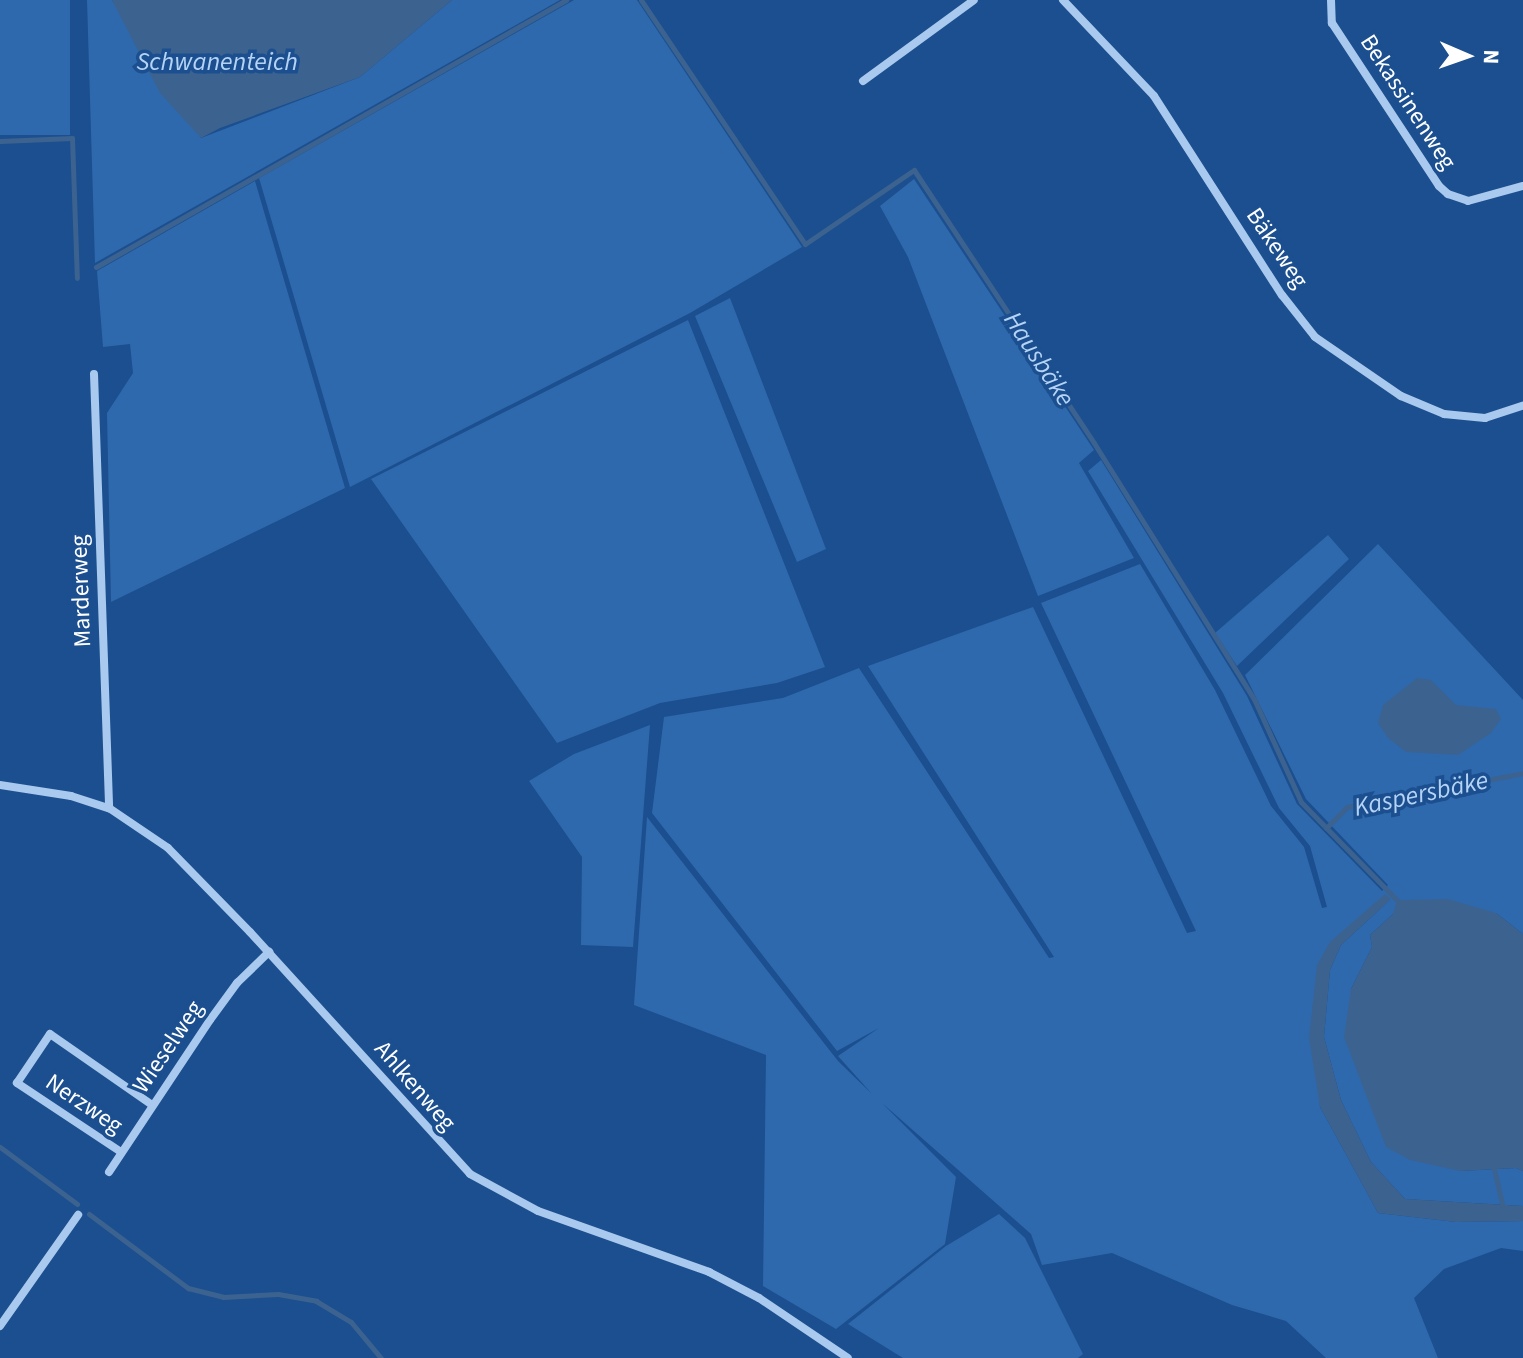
<!DOCTYPE html>
<meta charset="utf-8">
<style>
body{margin:0}
#map{position:relative;width:1523px;height:1358px;overflow:hidden;background:#1b4f8f;font-family:"Source Sans 3",sans-serif}
div>[style]{position:absolute}
.green>*{inset:0;background:#2e69ad;transform-origin:0 0}
.water>*{inset:0;background:#3c6290}
.stream>*{height:5px;margin:-2.5px;padding:0 2.5px;transform-origin:2.5px;border-radius:2.5px;background:#3c6290}
.minor>*{height:8px;margin:-4px;padding:0 4px;transform-origin:4px;border-radius:4px;background:#a9c9ee}
span{translate:-50% -50%;white-space:nowrap;text-align:center;line-height:1.15;-webkit-text-stroke:7px #1b4f8f;paint-order:stroke}
.street-label{font-size:24px;color:#fff}
.water-label{font-size:26px;color:#b5d3f5;font-style:italic}
.north{position:absolute;left:1427px;top:16px;width:80px;height:80px;-webkit-text-stroke:6px #1b4f8f;paint-order:stroke;rotate:92deg;font-size:22px;font-weight:700;line-height:32px;text-align:center;color:#fff}
.north::after{content:'';display:block;margin:auto;width:28px;height:36px;background:#fff;clip-path:polygon(50% 0,100% 100%,50% 72%,0 100%)}
</style>
<div id="map">
<div class="green">
<div style="left:0;top:0;width:70px;height:135px"></div>
<div style="clip-path:polygon(87px 0,112px 0,201px 138px,360px 77px,452px 0,560px 0,95px 263px)"></div>
<div style="clip-path:polygon(574px 0,637px 0,802px 247px,690px 313px,350px 487px,259px 178px)"></div>
<div style="clip-path:polygon(914px 179px,1094px 450px,1079px 463px,1134px 558px,1038px 596px,908px 257px,880px 206px)"></div>
<div style="clip-path:polygon(255px 181px,345px 488px,111px 602px,107px 413px,133px 373px,130px 344px,103px 347px,97px 271px)"></div>
<div style="clip-path:polygon(730px 298px,826px 549px,797px 562px,695px 316px)"></div>
<div style="clip-path:polygon(688px 320px,825px 667px,777px 683px,660px 703px,557px 743px,371px 479px)"></div>
<div style="clip-path:polygon(1101px 460px,1247px 696px,1297px 804px,1382px 891px,1388px 885px,1306px 799px,1245px 675px,1378px 544px,1523px 700px,1523px 934px,1496px 913px,1393px 914px,1370px 935px,1372px 947px,1351px 989px,1460px 1171px,1516px 1168px,1523px 1171px,1523px 1206px,1405px 1199px,1371px 1162px,1341px 1100px,1324px 1037px,1330px 970px,1341px 945px,1391px 899px,1317px 965px,1320px 1107px,1378px 1213px,1456px 1222px,1523px 1221px,1523px 1251px,1501px 1248px,1444px 1269px,1414px 1298px,1438px 1358px,1326px 1358px,1286px 1321px,1232px 1305px,1112px 1253px,1042px 1265px,1031px 1234px,882px 1103px,956px 1177px,945px 1244px,836px 1329px,763px 1286px,766px 1055px,634px 1005px,647px 817px,838px 1061px,872px 1094px,838px 1056px,879px 1028px,837px 1051px,652px 813px,664px 717px,783px 698px,859px 668px,1049px 958px,1054px 957px,868px 666px,1033px 607px,1187px 933px,1196px 931px,1041px 603px,1140px 564px,1215px 690px,1271px 806px,1304px 847px,1322px 908px,1327px 907px,1310px 846px,1279px 808px,1223px 693px,1088px 471px)"></div>
<div style="clip-path:polygon(1328px 535px,1349px 559px,1237px 666px,1215px 633px)"></div>
<div style="clip-path:polygon(650px 725px,633px 947px,581px 945px,582px 857px,529px 781px,574px 754px)"></div>
<div style="clip-path:polygon(999px 1214px,1025px 1238px,1083px 1354px,1078px 1358px,903px 1358px,848px 1324px,946px 1246px)"></div>
</div>
<div class="water">
<div style="clip-path:polygon(112px 0,452px 0,360px 77px,220px 128px,201px 138px,160px 93px)"></div>
<div style="clip-path:polygon(1417px 678px,1431px 680px,1456px 705px,1496px 709px,1501px 719px,1491px 733px,1458px 755px,1406px 752px,1388px 738px,1378px 723px,1383px 705px)"></div>
<div style="clip-path:polygon(1385px 894px,1391px 899px,1341px 945px,1330px 970px,1324px 1037px,1341px 1100px,1371px 1162px,1405px 1199px,1523px 1206px,1523px 1221px,1456px 1222px,1378px 1213px,1320px 1107px,1309px 1038px,1317px 965px,1330px 942px)"></div>
<div style="clip-path:polygon(1448px 899px,1496px 913px,1523px 934px,1523px 1171px,1516px 1168px,1460px 1171px,1410px 1160px,1386px 1147px,1344px 1037px,1351px 989px,1372px 947px,1370px 935px,1393px 914px,1397px 900px)"></div>
</div>
<div class="stream">
<div style="left:641px;top:0;width:294px;rotate:56.1deg"></div>
<div style="left:805px;top:244px;width:132px;rotate:-34.2deg"></div>
<div style="left:914px;top:170px;width:327px;rotate:56.6deg"></div>
<div style="left:1094px;top:443px;width:302px;rotate:58deg"></div>
<div style="left:1254px;top:699px;width:113px;rotate:65.5deg"></div>
<div style="left:1301px;top:802px;width:137px;rotate:45.6deg"></div>
<div style="left:0;top:141px;width:72px;rotate:-2.4deg"></div>
<div style="left:72px;top:138px;width:140px;rotate:88deg"></div>
<div style="left:96px;top:267px;width:541px;rotate:-29.6deg"></div>
<div style="left:1326px;top:828px;width:30px;rotate:-45deg"></div>
<div style="left:1347px;top:807px;width:179px;rotate:-10.9deg"></div>
<div style="left:0;top:1147px;width:96px;rotate:36.5deg"></div>
<div style="left:1494px;top:1169px;width:37px;rotate:77deg"></div>
<div style="left:89px;top:1214px;width:124px;rotate:36.8deg"></div>
<div style="left:188px;top:1288px;width:36px;rotate:14deg"></div>
<div style="left:223px;top:1297px;width:55px;rotate:-3.1deg"></div>
<div style="left:278px;top:1294px;width:39px;rotate:10deg"></div>
<div style="left:316px;top:1301px;width:41px;rotate:31deg"></div>
<div style="left:351px;top:1322px;width:47px;rotate:50.2deg"></div>
</div>
<div class="minor">
<div style="left:1063px;top:0;width:132px;rotate:46.5deg"></div>
<div style="left:1154px;top:96px;width:237px;rotate:57.3deg"></div>
<div style="left:1282px;top:295px;width:53px;rotate:51.8deg"></div>
<div style="left:1315px;top:337px;width:104px;rotate:34.5deg"></div>
<div style="left:1401px;top:396px;width:47px;rotate:22.7deg"></div>
<div style="left:1444px;top:414px;width:41px;rotate:5.6deg"></div>
<div style="left:1485px;top:418px;width:40px;rotate:-18deg"></div>
<div style="left:1331px;top:0;width:23px;rotate:88deg"></div>
<div style="left:1332px;top:23px;width:195px;rotate:56.7deg"></div>
<div style="left:1439px;top:186px;width:12px;rotate:42deg"></div>
<div style="left:1448px;top:194px;width:21px;rotate:19deg"></div>
<div style="left:1468px;top:201px;width:57px;rotate:-15.3deg"></div>
<div style="left:863px;top:81px;width:137px;rotate:-36.1deg"></div>
<div style="left:94px;top:374px;width:434px;rotate:88deg"></div>
<div style="left:0;top:785px;width:72px;rotate:8.8deg"></div>
<div style="left:71px;top:796px;width:40px;rotate:18deg"></div>
<div style="left:109px;top:808px;width:71px;rotate:34.1deg"></div>
<div style="left:168px;top:848px;width:117px;rotate:45.7deg"></div>
<div style="left:250px;top:932px;width:327px;rotate:47.7deg"></div>
<div style="left:470px;top:1174px;width:77px;rotate:28.6deg"></div>
<div style="left:538px;top:1211px;width:182px;rotate:19.6deg"></div>
<div style="left:709px;top:1272px;width:56px;rotate:27.5deg"></div>
<div style="left:759px;top:1298px;width:107px;rotate:34deg"></div>
<div style="left:121px;top:1152px;width:125px;rotate:-146.4deg"></div>
<div style="left:17px;top:1083px;width:59px;rotate:-56deg"></div>
<div style="left:50px;top:1034px;width:124px;rotate:34.8deg"></div>
<div style="left:109px;top:1172px;width:182px;rotate:-56.4deg"></div>
<div style="left:210px;top:1020px;width:46px;rotate:-53.9deg"></div>
<div style="left:237px;top:983px;width:45px;rotate:-44.1deg"></div>
<div style="left:0;top:1326px;width:136px;rotate:-54.9deg"></div>
</div>
<div class="street-label">
<span style="left:1408px;top:102px;rotate:57deg">Bekassinenweg</span>
<span style="left:1277px;top:248px;rotate:56deg">Bäkeweg</span>
<span style="left:81px;top:591px;rotate:-92deg">Marderweg</span>
<span style="left:168px;top:1047px;rotate:-56deg">Wieselweg</span>
<span style="left:415px;top:1086px;rotate:49deg">Ahlkenweg</span>
<span style="left:84px;top:1104px;rotate:34deg">Nerzweg</span>
</div>
<div class="water-label">
<span style="left:217px;top:62px">Schwanenteich</span>
<span style="left:1039px;top:359px;rotate:57deg">Hausbäke</span>
<span style="left:1421px;top:794px;rotate:-12deg">Kaspersbäke</span>
</div>
<div class="north">N</div>
</div>
